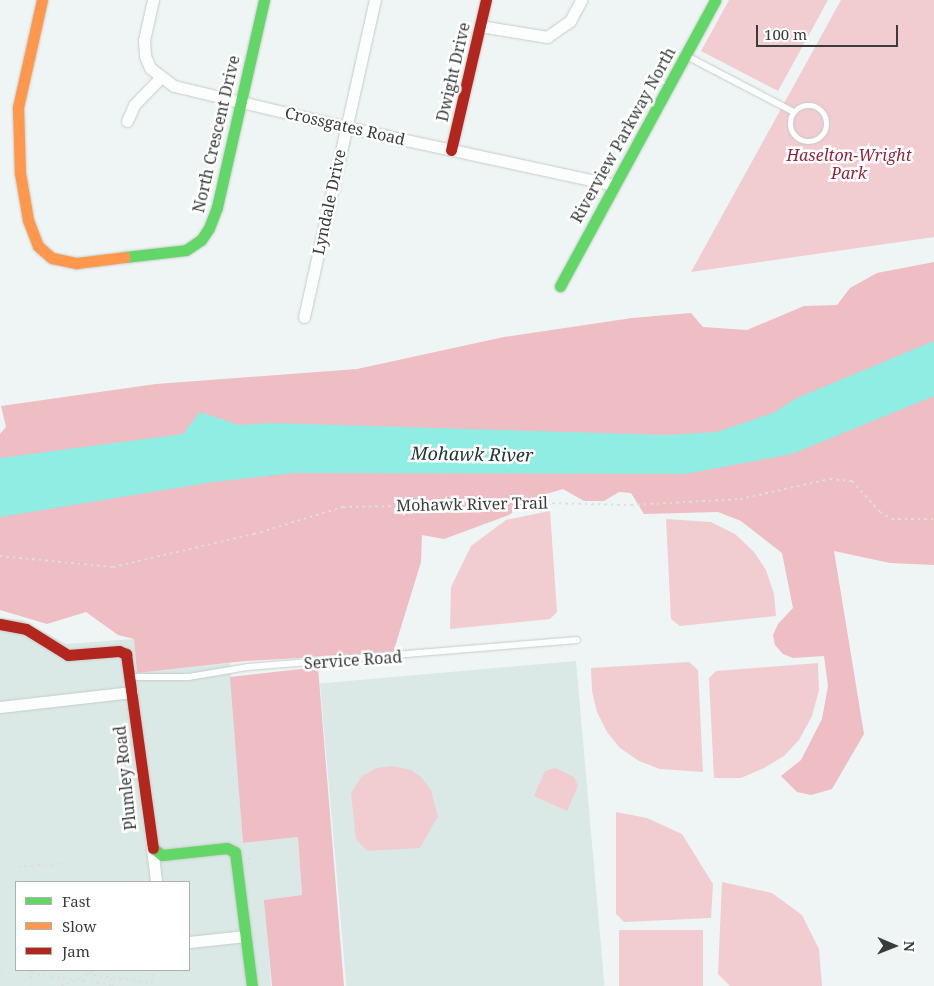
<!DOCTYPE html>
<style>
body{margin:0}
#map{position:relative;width:934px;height:986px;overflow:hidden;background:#eef5f4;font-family:"Noto Serif",serif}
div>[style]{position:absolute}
.built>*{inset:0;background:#dae8e6;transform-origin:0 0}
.green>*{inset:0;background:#f1cdd1;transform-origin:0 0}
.forest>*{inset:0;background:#efbdc4}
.water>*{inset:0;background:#8fede3}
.path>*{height:2px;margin-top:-1px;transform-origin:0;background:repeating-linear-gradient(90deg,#dcdfde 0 2.5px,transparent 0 6.5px)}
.roads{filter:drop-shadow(0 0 1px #c6cccb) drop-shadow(0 0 1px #c6cccb)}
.lane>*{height:5.5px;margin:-2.75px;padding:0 2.75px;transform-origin:2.75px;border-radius:2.75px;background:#fcfefd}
.lane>.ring{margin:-2.75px;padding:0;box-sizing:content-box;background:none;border:5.5px solid #fcfefd;border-radius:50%}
.street>*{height:11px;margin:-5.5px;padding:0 5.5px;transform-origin:5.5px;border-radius:5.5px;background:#fcfefd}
.fast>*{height:11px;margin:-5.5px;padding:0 5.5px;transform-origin:5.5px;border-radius:5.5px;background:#63d668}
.slow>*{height:11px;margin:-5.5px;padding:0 5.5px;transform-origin:5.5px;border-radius:5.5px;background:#ff974d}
.jam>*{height:11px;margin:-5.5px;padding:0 5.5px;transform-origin:5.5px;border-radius:5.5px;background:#b3261e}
span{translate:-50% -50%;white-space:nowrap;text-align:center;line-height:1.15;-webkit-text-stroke:5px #fff;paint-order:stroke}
.street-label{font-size:16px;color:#383d3c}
.park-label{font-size:16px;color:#93243e;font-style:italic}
.water-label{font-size:18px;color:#203734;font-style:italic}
.legend{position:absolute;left:15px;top:881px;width:175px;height:90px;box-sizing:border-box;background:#fff;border:1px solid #afb1b1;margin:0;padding:6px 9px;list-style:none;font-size:15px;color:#383d3c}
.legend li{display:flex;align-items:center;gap:10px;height:25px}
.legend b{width:25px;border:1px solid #afb1b1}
.north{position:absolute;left:869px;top:921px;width:50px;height:50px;-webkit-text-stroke:4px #fff;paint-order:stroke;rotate:91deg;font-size:14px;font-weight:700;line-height:20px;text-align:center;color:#383d3c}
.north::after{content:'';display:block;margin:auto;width:18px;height:22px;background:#383d3c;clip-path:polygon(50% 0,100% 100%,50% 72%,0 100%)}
.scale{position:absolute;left:756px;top:25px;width:142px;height:22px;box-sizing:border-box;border:2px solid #383d3c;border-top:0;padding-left:6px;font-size:15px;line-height:18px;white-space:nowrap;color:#383d3c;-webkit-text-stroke:4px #fff;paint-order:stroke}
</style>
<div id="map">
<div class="built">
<div style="clip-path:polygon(evenodd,0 618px,22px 620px,66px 644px,134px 639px,137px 673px,230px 663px,243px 843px,298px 837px,302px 895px,265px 900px,271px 986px,0 986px,0 618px,16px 882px,189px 882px,189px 970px,16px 970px,16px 882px)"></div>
<div style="left:576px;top:661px;width:326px;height:257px;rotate:85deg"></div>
</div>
<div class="green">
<div style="clip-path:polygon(729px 0,828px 0,778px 91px,701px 51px)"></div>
<div style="clip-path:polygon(841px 0,934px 0,934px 237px,691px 272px)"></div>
<div style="clip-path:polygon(550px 511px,557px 612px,550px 619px,450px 629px,451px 587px,471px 546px,506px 520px)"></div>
<div style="clip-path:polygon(666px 519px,711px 522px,735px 534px,754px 552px,766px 570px,774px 594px,776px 616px,680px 626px,671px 619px)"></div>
<div style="clip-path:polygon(689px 662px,698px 670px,703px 772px,660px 769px,639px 761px,620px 748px,607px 732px,597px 712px,592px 691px,591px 668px)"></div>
<div style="clip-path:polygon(818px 663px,819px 690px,812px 716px,799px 740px,784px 756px,764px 768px,741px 778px,714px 778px,709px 678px,716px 671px)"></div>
<div style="clip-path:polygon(392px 766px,411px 770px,421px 777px,431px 790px,438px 816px,420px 848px,367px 851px,356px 839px,351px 793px,362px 776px,377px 768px)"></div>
<div style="clip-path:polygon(555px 768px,574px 777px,578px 786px,567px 811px,534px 796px,545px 771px)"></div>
<div style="clip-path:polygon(616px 812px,647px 818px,682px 834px,713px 884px,711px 918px,624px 922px,616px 914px)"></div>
<div style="clip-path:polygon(722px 882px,772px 893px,802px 915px,819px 949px,822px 986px,730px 986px,718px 974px)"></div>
<div style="left:619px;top:930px;width:84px;height:56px"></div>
</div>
<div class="forest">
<div style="clip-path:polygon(934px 262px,934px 565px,890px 563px,834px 551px,864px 734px,832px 789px,811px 795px,797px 792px,781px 776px,801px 760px,822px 719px,828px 686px,824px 656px,793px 658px,783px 654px,775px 645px,773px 635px,778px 624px,793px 608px,782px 553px,741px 521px,718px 512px,644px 514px,631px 493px,619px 492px,604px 501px,584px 501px,563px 489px,530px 499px,509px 515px,444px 539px,422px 535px,421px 562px,393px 653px,245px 661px,137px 673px,134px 639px,118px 635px,86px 612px,47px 624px,0 610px,0 434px,6px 427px,1px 406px,156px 384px,357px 369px,504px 337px,632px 318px,691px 313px,703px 327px,747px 330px,804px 306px,837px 305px,850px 288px,877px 273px)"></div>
<div style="clip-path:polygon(318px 667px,344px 986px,272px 986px,264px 900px,302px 895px,298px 837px,243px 843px,230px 677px)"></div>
</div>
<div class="water">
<div style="clip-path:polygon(934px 341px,934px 396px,792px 454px,685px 474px,294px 473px,213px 482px,0 517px,0 458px,183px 434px,200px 412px,239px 425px,271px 423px,668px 435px,717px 432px,773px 413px,797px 398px)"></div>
</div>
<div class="path">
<div style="left:0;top:556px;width:114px;rotate:5.6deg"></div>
<div style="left:113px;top:567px;width:145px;rotate:-13.2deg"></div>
<div style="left:254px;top:534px;width:93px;rotate:-16.9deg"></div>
<div style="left:343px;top:507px;width:203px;rotate:-1.1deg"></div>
<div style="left:546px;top:503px;width:85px;rotate:1.3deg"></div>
<div style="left:631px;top:505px;width:109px;rotate:-3.2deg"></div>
<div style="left:740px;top:499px;width:92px;rotate:-12.5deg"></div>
<div style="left:830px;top:479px;width:22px;rotate:5deg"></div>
<div style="left:852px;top:481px;width:42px;rotate:47.9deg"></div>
<div style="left:880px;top:512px;width:14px;rotate:30deg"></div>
<div style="left:892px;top:519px;width:42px"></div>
<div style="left:249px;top:857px;width:8px;rotate:83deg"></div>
<div style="left:18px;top:867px;width:46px;rotate:-5deg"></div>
<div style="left:0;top:969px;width:2px;rotate:63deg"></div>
<div style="left:30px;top:970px;width:16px;rotate:83deg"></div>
<div style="left:31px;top:973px;width:44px;rotate:9.2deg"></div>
<div style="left:87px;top:974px;width:66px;rotate:7.9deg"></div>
<div style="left:152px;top:983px;width:13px;rotate:-77deg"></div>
<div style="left:111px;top:978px;width:8px;rotate:76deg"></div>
<div style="left:77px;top:979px;width:36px;rotate:10deg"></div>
<div style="left:83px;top:980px;width:6px;rotate:81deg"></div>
<div style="left:61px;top:986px;width:39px;rotate:-24deg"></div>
</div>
<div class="roads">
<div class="lane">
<div style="left:685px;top:55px;width:123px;rotate:27.6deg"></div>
<div class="ring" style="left:791px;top:106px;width:30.5px;height:30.5px"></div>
<div style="left:131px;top:677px;width:58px"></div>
<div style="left:189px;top:677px;width:60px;rotate:-9.6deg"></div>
<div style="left:248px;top:667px;width:330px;rotate:-4.7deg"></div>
</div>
<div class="street">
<div style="left:153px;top:0;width:41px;rotate:102.7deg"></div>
<div style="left:144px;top:40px;width:16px;rotate:86deg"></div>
<div style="left:145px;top:56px;width:13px;rotate:67deg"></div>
<div style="left:150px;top:68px;width:30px;rotate:37deg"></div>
<div style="left:174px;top:86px;width:177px;rotate:13.4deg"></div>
<div style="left:346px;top:127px;width:274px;rotate:12.2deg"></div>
<div style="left:480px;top:26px;width:68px;rotate:9.3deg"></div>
<div style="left:547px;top:37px;width:28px;rotate:-35deg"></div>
<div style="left:570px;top:21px;width:24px;rotate:-62deg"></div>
<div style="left:127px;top:121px;width:17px;rotate:-66deg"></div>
<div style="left:134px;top:105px;width:37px;rotate:-46deg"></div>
<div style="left:304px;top:317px;width:325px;rotate:-77.4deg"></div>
<div style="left:0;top:707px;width:133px;rotate:-6.5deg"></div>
<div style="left:152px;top:848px;width:34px;rotate:83deg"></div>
<div style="left:189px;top:942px;width:57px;rotate:-6deg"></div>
</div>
<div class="fast">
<div style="left:125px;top:257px;width:61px;rotate:-6.5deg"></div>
<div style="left:186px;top:250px;width:18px;rotate:-34deg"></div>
<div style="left:201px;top:240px;width:14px;rotate:-56deg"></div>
<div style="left:209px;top:228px;width:22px;rotate:-69deg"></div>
<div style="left:217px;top:207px;width:212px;rotate:-77.2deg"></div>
<div style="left:560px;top:286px;width:325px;rotate:-61.5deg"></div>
<div style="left:153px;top:848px;width:11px;rotate:38deg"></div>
<div style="left:162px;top:855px;width:65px;rotate:-6.1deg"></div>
<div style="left:227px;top:848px;width:9px;rotate:27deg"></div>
<div style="left:235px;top:852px;width:135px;rotate:82.8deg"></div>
</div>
<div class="slow">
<div style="left:42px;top:0;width:110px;rotate:102.6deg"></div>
<div style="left:18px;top:107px;width:66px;rotate:88.3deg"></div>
<div style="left:20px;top:173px;width:48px;rotate:80.3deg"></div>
<div style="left:28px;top:220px;width:28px;rotate:69deg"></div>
<div style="left:38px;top:246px;width:18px;rotate:41deg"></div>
<div style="left:52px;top:258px;width:25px;rotate:12deg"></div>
<div style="left:76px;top:263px;width:49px;rotate:-7deg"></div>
</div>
<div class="jam">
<div style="left:451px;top:150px;width:154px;rotate:-76.9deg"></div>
<div style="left:0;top:624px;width:26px;rotate:11deg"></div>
<div style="left:26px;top:629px;width:49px;rotate:31.8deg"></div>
<div style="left:68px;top:655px;width:51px;rotate:-4.5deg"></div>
<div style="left:119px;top:651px;width:8px;rotate:23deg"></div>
<div style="left:126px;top:654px;width:196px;rotate:82.1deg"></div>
</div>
</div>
<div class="street-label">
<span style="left:453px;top:72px;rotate:-77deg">Dwight Drive</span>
<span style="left:345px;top:126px;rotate:13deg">Crossgates Road</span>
<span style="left:216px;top:134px;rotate:-77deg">North Crescent Drive</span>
<span style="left:623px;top:135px;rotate:-61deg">Riverview Parkway North</span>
<span style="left:329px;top:202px;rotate:-78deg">Lyndale Drive</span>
<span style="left:472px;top:504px;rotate:-1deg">Mohawk River Trail</span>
<span style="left:353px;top:660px;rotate:-4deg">Service Road</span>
<span style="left:125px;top:778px;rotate:-96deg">Plumley Road</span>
</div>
<div class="park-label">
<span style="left:849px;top:164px">Haselton-Wright<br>Park</span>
</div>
<div class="water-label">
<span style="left:472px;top:454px;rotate:1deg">Mohawk River</span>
</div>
<ul class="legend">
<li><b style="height:6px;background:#63d668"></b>Fast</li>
<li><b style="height:6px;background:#ff974d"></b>Slow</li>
<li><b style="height:6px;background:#b3261e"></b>Jam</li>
</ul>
<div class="north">N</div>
<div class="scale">100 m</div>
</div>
